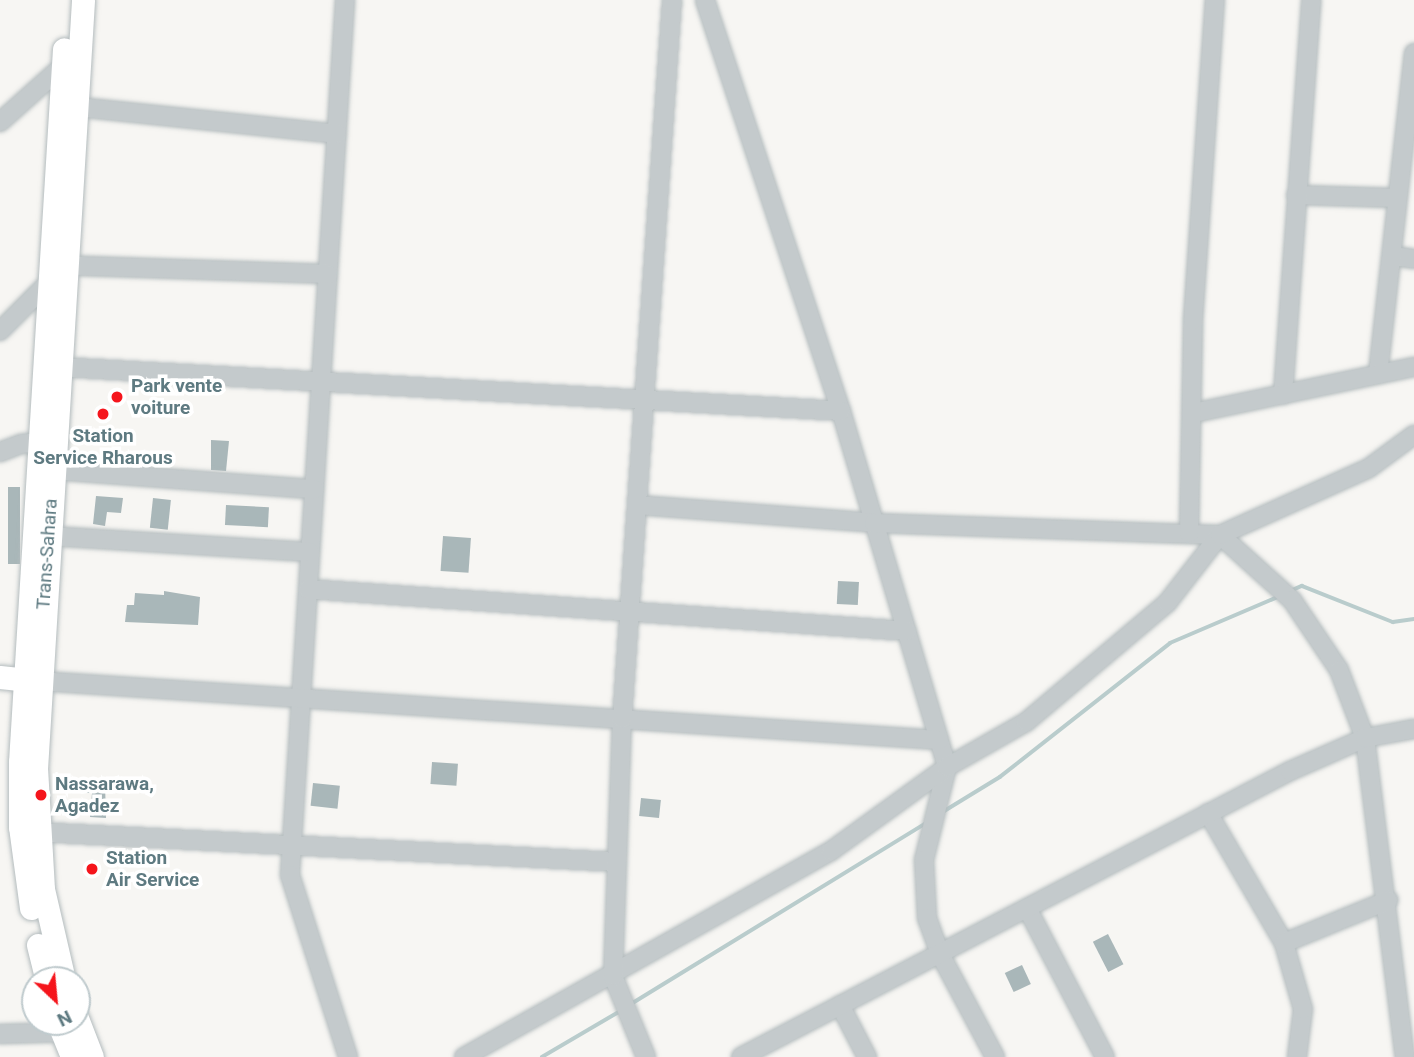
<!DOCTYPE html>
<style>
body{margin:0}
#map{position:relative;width:1414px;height:1057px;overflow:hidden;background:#f7f6f3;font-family:Roboto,sans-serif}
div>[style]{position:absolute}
.stream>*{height:3.5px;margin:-1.75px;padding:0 1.75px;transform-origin:1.75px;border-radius:1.75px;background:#b9cccc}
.building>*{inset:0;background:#a9b7b9;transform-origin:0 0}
.roads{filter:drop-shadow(0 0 2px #b4bcbe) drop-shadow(0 0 2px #b4bcbe)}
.minor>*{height:18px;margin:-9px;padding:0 9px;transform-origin:9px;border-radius:9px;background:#c4cacc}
.major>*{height:23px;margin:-11.5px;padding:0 11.5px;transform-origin:11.5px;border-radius:11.5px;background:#fff}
.dots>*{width:19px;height:19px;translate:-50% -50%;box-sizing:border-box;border:4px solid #fff;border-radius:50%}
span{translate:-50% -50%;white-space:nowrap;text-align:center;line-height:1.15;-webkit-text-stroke:7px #fff;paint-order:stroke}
.poi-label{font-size:19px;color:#5e7a81;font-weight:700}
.left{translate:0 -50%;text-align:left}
.street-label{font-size:19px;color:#5e7a81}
.north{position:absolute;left:21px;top:966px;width:70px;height:70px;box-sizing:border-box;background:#fff;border:2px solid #bfcacd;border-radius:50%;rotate:154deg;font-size:19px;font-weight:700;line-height:28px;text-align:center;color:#5e7a81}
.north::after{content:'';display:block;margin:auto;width:24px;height:32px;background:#f5151c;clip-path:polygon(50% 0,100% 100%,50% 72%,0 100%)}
</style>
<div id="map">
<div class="stream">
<div style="left:1290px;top:591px;width:13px;rotate:-23deg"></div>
<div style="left:1302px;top:586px;width:98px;rotate:21.6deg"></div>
<div style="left:1393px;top:622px;width:21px;rotate:-8deg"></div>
<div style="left:941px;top:813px;width:69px;rotate:-31.4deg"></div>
<div style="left:1000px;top:777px;width:216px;rotate:-38.2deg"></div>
<div style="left:1170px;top:643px;width:120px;rotate:-23.1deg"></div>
<div style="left:631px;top:1004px;width:346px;rotate:-31.5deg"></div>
<div style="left:542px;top:1057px;width:93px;rotate:-30.4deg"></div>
</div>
<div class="building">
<div style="clip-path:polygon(211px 440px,229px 441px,226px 471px,211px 470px)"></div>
<div style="left:8px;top:487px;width:12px;height:77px"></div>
<div style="clip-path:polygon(96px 496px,123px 498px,121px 513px,107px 512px,105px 526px,93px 524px)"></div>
<div style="left:153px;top:498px;width:18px;height:30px;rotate:6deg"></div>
<div style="left:226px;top:505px;width:43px;height:20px;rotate:3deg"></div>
<div style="left:443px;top:536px;width:28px;height:35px;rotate:4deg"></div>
<div style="left:838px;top:581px;width:21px;height:23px;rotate:3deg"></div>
<div style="clip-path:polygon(164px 591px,200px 597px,198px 625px,125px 622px,127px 605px,134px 605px,135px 593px,164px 595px)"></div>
<div style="left:432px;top:762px;width:26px;height:22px;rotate:4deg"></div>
<div style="clip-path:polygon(84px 782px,105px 783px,106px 818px,90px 817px,92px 793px,83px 793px)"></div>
<div style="left:313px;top:783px;width:27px;height:23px;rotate:6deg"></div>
<div style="left:641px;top:798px;width:20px;height:18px;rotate:6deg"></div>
<div style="left:1108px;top:934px;width:34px;height:17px;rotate:63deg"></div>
<div style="left:1022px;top:965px;width:21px;height:19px;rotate:65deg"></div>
</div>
<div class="roads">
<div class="minor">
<div style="left:345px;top:0;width:877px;rotate:93.6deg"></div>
<div style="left:290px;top:875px;width:191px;rotate:72.3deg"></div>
<div style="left:705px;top:0;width:433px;rotate:71.7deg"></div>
<div style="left:841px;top:411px;width:371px;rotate:73.4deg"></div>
<div style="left:947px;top:767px;width:96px;rotate:103.9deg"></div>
<div style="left:924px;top:860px;width:58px;rotate:87deg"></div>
<div style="left:927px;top:918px;width:38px;rotate:70deg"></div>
<div style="left:940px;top:954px;width:117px;rotate:61.9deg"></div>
<div style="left:77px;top:107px;width:261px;rotate:5.9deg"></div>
<div style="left:0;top:122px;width:90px;rotate:-41.8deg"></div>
<div style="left:1296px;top:195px;width:101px;rotate:1.7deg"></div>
<div style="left:1393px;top:256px;width:21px;rotate:8deg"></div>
<div style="left:55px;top:265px;width:273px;rotate:1.9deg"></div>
<div style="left:0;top:331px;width:68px;rotate:-45deg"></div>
<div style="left:60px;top:367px;width:782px;rotate:3.22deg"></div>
<div style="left:1378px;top:374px;width:323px;rotate:-83.6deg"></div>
<div style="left:1283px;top:395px;width:396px;rotate:-85.9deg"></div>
<div style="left:1193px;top:413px;width:226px;rotate:-11.8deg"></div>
<div style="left:0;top:452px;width:22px;rotate:-21deg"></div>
<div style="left:21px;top:444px;width:31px;rotate:-7deg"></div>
<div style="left:53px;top:470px;width:262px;rotate:4.2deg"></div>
<div style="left:637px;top:505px;width:238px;rotate:4.3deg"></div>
<div style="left:874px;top:523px;width:346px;rotate:2deg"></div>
<div style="left:1220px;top:535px;width:97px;rotate:42.1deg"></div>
<div style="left:1292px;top:600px;width:84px;rotate:56.1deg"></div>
<div style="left:1339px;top:670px;width:73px;rotate:69.1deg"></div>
<div style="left:1365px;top:738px;width:321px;rotate:82.9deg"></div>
<div style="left:1189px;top:533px;width:213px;rotate:-88.9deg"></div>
<div style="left:1193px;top:320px;width:321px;rotate:-86.1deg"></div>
<div style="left:49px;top:536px;width:261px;rotate:3.5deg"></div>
<div style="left:308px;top:589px;width:600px;rotate:4.01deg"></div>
<div style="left:39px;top:681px;width:902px;rotate:3.75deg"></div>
<div style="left:1208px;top:813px;width:151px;rotate:59.7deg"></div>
<div style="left:37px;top:832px;width:581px;rotate:2.96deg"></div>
<div style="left:1027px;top:908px;width:168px;rotate:62.4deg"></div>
<div style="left:840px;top:1005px;width:59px;rotate:62.6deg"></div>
<div style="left:0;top:1034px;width:73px;rotate:-1.6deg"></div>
<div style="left:464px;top:1057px;width:421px;rotate:-29.3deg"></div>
<div style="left:831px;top:851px;width:143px;rotate:-35.9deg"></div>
<div style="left:947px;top:767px;width:91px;rotate:-29.7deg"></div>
<div style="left:1026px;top:722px;width:185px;rotate:-40.2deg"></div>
<div style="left:1167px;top:603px;width:86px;rotate:-52.1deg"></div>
<div style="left:1220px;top:535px;width:163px;rotate:-24.2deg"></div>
<div style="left:1369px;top:468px;width:56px;rotate:-36.3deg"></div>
<div style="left:646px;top:1057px;width:87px;rotate:-112.2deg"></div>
<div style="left:613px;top:976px;width:257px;rotate:-88deg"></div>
<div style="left:622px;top:719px;width:721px;rotate:-86.02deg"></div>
<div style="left:741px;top:1057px;width:619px;rotate:-27.52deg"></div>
<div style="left:1290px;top:771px;width:82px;rotate:-23.7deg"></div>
<div style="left:1365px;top:738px;width:50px;rotate:-10.4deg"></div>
<div style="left:1297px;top:1057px;width:48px;rotate:-82.9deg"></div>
<div style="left:1303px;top:1009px;width:69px;rotate:-106.1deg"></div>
<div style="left:1284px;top:943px;width:113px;rotate:-22.3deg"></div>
</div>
<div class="major">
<div style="left:0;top:677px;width:39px;rotate:6deg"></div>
<div style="left:31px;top:908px;width:82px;rotate:-97.7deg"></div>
<div style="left:20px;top:827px;width:65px;rotate:-90deg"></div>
<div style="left:20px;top:762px;width:714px;rotate:-86.47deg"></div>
<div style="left:38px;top:945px;width:36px;rotate:76deg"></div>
<div style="left:64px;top:980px;width:93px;rotate:-103deg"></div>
<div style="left:43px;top:889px;width:120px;rotate:-93.3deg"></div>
<div style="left:36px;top:769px;width:770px;rotate:-86.5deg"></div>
<div style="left:77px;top:1018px;width:42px;rotate:69deg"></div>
<div style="left:58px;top:1022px;width:38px;rotate:68deg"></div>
</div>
</div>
<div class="dots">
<div style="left:117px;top:397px;background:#f5151c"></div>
<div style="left:103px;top:414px;background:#f5151c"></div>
<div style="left:41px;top:795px;background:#f5151c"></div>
<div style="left:92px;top:869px;background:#f5151c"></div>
</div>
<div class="poi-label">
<span class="left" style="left:131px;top:397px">Park vente<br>voiture</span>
<span style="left:103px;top:447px">Station<br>Service Rharous</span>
<span class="left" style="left:55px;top:795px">Nassarawa,<br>Agadez</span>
<span class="left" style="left:106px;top:869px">Station<br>Air Service</span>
</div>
<div class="street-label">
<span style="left:47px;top:554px;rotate:-86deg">Trans-Sahara</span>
</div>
<div class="north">N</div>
</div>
